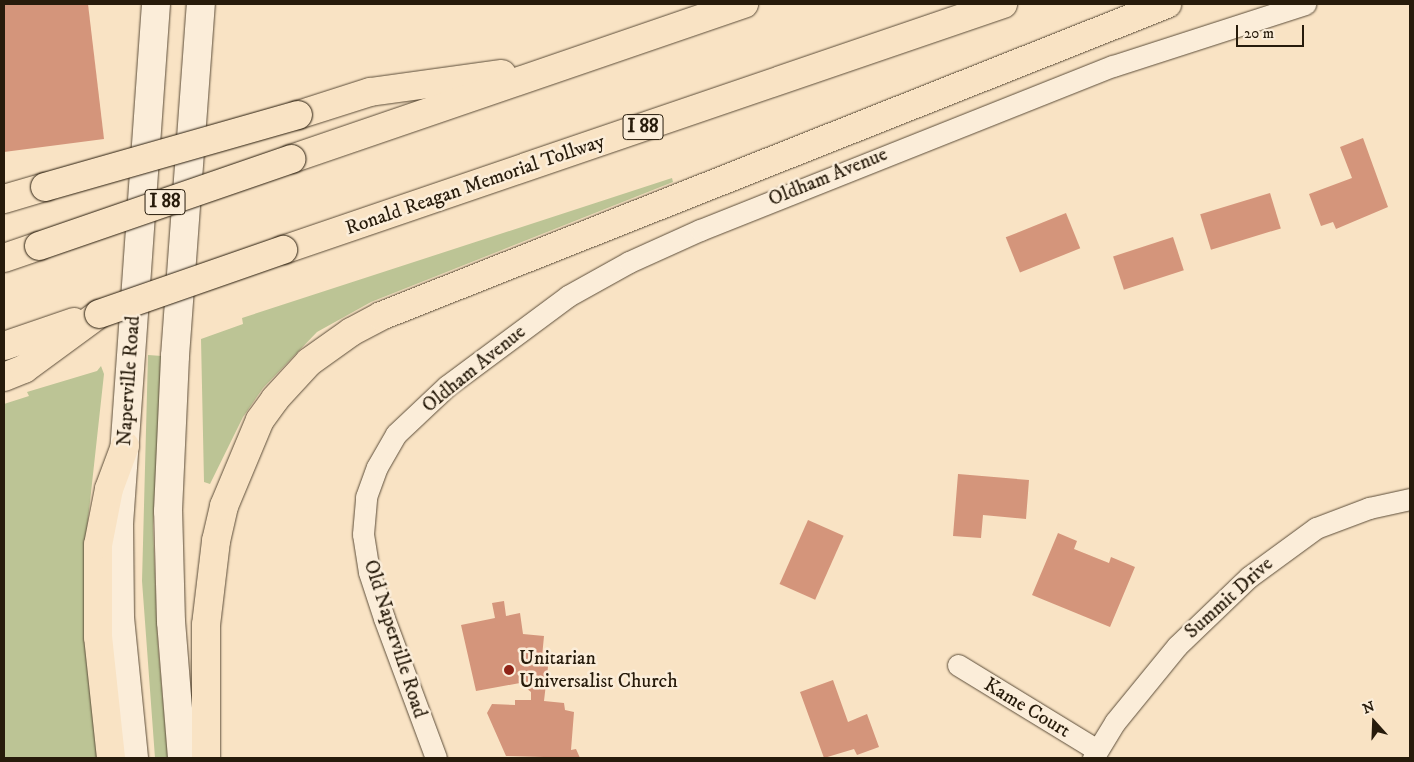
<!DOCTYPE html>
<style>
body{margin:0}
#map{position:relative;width:1414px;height:762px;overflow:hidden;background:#f9e3c4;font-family:"IM FELL DW Pica",serif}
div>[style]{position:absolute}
.green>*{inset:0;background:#bcc495}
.building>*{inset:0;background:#d4957b;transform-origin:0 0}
.roads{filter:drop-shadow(0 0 1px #5c4d39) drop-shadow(0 0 1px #5c4d39)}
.minor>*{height:21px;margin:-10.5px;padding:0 10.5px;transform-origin:10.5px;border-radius:10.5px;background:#fbedd9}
.secondary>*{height:28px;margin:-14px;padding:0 14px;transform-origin:14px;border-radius:14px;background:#fbedd9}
.motorway>*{height:28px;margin:-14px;padding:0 14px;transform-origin:14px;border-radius:14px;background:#f9e3c4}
.bridges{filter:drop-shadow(0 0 1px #271b0b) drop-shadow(0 0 1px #271b0b)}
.motorway-bridge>*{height:28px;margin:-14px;padding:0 14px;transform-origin:14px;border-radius:14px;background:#f9e3c4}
.dots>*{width:14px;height:14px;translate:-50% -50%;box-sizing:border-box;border:2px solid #fbedd9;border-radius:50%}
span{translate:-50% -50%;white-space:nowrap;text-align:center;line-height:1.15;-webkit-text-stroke:5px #fbedd9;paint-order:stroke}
.shield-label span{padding:1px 4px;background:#fbedd9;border:1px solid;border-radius:4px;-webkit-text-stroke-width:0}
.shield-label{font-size:19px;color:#271b0b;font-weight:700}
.street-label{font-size:20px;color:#271b0b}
.poi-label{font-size:20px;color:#271b0b}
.left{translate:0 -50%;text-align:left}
.frame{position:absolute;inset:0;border:5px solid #271b0b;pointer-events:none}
.north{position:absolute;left:1349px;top:697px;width:50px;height:50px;-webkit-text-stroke:4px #fbedd9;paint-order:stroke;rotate:340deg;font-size:14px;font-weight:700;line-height:20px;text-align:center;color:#271b0b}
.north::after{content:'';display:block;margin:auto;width:18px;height:22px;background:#271b0b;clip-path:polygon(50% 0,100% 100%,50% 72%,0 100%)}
.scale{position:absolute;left:1236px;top:25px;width:68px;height:22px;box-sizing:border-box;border:2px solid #271b0b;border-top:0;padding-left:6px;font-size:15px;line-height:18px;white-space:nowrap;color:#271b0b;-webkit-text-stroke:4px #fbedd9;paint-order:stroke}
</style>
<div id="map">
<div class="green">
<div style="clip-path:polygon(672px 178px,673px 182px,371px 302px,317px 332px,263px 388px,243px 417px,210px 484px,204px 482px,201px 339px,243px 324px,242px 318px)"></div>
<div style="clip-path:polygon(148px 355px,162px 356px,153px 526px,158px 645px,168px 758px,155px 758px,142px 581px)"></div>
<div style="clip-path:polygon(101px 366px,104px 374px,87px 529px,101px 758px,4px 758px,4px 404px,29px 396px,27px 392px,97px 371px)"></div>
</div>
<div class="building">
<div style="clip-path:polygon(4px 4px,88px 4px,104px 139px,4px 152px)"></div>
<div style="clip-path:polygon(1363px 138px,1388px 207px,1336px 229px,1333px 222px,1321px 226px,1309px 194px,1352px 178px,1340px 147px)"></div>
<div style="left:1270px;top:193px;width:37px;height:73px;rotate:73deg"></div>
<div style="left:1066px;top:213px;width:38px;height:65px;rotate:68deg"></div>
<div style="left:1173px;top:237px;width:35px;height:63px;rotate:72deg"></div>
<div style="clip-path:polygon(958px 474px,1029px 480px,1026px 519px,983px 515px,981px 538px,953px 536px)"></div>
<div style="left:808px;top:520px;width:39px;height:70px;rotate:24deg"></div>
<div style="clip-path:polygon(1058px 533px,1077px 541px,1074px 549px,1109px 563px,1111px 557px,1135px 567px,1110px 627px,1032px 595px)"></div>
<div style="clip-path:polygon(504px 601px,506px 616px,520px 613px,523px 634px,544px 636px,542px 657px,549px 658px,544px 701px,564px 703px,565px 710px,574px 712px,571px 750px,576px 749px,580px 758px,506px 756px,487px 713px,492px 704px,515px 705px,515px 700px,531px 700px,531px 692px,520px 683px,476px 691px,461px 625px,495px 618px,492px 603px)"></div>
<div style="clip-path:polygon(833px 680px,848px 722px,867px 714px,879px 747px,857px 755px,854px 749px,824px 758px,800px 692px)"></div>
</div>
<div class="roads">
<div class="minor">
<div style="left:958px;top:665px;width:163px;rotate:31.4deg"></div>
<div style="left:436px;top:758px;width:149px;rotate:-110.4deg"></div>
<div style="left:384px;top:618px;width:48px;rotate:-108.1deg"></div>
<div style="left:369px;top:572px;width:38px;rotate:-99deg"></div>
<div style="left:363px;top:534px;width:37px;rotate:-85deg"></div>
<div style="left:366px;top:497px;width:32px;rotate:-70deg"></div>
<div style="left:377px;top:467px;width:38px;rotate:-60deg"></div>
<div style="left:396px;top:434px;width:70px;rotate:-43.3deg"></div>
<div style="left:447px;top:386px;width:151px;rotate:-36.6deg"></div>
<div style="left:568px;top:296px;width:70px;rotate:-29.1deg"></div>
<div style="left:629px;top:262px;width:78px;rotate:-24.3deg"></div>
<div style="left:700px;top:230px;width:444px;rotate:-21.7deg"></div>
<div style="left:1113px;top:66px;width:202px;rotate:-17.9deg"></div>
<div style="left:1093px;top:758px;width:42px;rotate:-58.6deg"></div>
<div style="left:1115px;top:722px;width:98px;rotate:-50.8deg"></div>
<div style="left:1177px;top:646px;width:100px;rotate:-43.8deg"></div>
<div style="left:1249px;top:577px;width:83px;rotate:-36.2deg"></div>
<div style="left:1316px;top:528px;width:57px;rotate:-20.7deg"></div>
<div style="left:1369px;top:508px;width:42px;rotate:-12.4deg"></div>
</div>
<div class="secondary">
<div style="left:134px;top:758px;width:141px;rotate:-95.7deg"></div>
<div style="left:120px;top:618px;width:94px;rotate:-90.6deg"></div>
<div style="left:119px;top:524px;width:521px;rotate:-85.93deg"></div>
<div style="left:182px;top:758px;width:136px;rotate:-94.6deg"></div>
<div style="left:171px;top:622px;width:111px;rotate:-91.5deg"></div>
<div style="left:168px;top:511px;width:155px;rotate:-87.4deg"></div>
<div style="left:175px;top:356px;width:353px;rotate:-85.8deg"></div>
</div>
<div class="motorway">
<div style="left:298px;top:115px;width:76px;rotate:-17.7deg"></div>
<div style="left:370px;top:92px;width:133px;rotate:-7.8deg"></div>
<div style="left:291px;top:159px;width:479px;rotate:-18.9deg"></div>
<div style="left:4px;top:199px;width:43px;rotate:-16.3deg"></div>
<div style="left:283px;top:250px;width:761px;rotate:-18.86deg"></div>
<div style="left:4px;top:258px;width:37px;rotate:-19deg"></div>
<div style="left:4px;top:346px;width:74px;rotate:-18.9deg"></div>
<div style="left:4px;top:377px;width:22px;rotate:-22deg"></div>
<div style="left:24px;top:369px;width:93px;rotate:-36.3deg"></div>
<div style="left:111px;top:758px;width:122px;rotate:-96.1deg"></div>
<div style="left:98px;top:637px;width:92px;rotate:-90deg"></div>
<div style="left:98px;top:545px;width:57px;rotate:-78.9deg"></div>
<div style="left:109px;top:489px;width:46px;rotate:-69.6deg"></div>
<div style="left:206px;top:758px;width:133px;rotate:-90deg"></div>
<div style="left:206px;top:625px;width:85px;rotate:-83.2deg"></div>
<div style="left:216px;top:541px;width:36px;rotate:-77deg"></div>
<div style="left:224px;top:506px;width:93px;rotate:-67.3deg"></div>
<div style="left:260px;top:420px;width:26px;rotate:-54deg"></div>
<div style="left:275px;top:399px;width:50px;rotate:-47.4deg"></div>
<div style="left:309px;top:362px;width:52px;rotate:-35.5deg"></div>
<div style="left:351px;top:332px;width:34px;rotate:-28deg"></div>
<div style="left:381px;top:316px;width:846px;rotate:-21.65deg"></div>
</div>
</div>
<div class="bridges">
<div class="motorway-bridge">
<div style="left:45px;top:187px;width:263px;rotate:-15.9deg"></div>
<div style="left:39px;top:246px;width:267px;rotate:-19deg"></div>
<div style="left:99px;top:314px;width:195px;rotate:-19.2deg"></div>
</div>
</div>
<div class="dots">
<div style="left:509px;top:670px;background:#8f2418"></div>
</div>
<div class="shield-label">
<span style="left:643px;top:127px">I 88</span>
<span style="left:165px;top:202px">I 88</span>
</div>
<div class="street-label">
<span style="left:828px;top:177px;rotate:-22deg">Oldham Avenue</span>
<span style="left:475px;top:185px;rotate:-19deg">Ronald Reagan Memorial Tollway</span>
<span style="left:474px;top:369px;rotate:-39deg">Oldham Avenue</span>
<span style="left:129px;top:381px;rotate:-86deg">Naperville Road</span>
<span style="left:1229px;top:598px;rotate:-42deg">Summit Drive</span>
<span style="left:395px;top:639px;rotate:72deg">Old Naperville Road</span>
<span style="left:1027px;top:708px;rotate:31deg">Kame Court</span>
</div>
<div class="poi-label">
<span class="left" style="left:519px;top:670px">Unitarian<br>Universalist Church</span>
</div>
<div class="frame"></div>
<div class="north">N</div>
<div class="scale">20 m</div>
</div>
